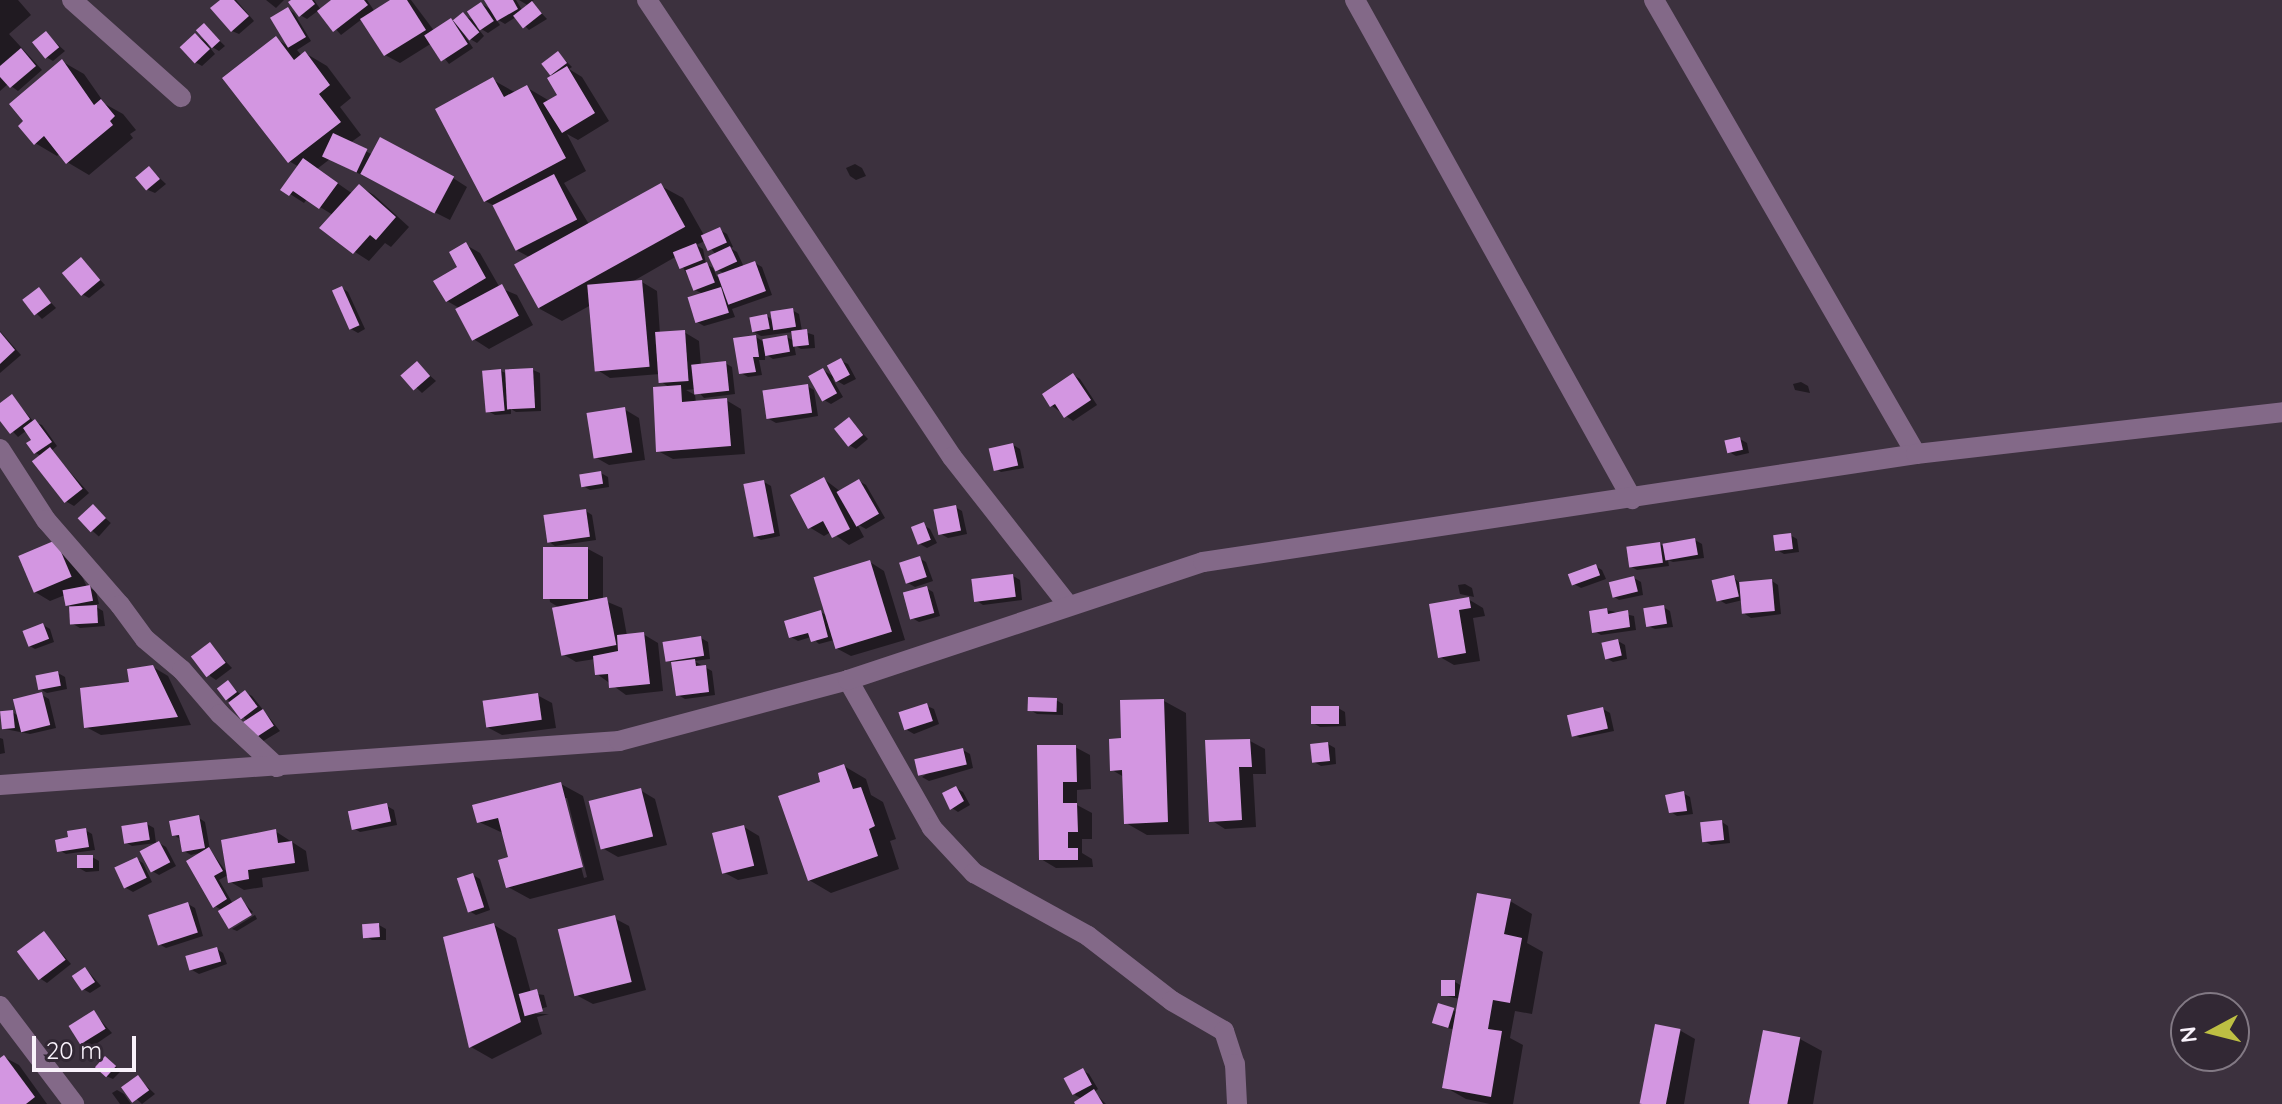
<!DOCTYPE html>
<style>
body{margin:0}
#map{position:relative;width:2282px;height:1104px;overflow:hidden;background:#3c313e;font-family:Quicksand,sans-serif}
div>[style]{position:absolute}
.shadow>*{inset:0;background:#0007;transform-origin:0 0}
.building>*{inset:0;background:#d396e1;transform-origin:0 0}
.minor>*{height:20px;margin:-10px;padding:0 10px;transform-origin:10px;border-radius:10px;background:#836988}
span{translate:-50% -50%;white-space:nowrap;text-align:center;line-height:1.15;-webkit-text-stroke:8px #322834;paint-order:stroke}
.north{position:absolute;left:2170px;top:992px;width:80px;height:80px;box-sizing:border-box;background:#322834;border:2px solid #827984;border-radius:50%;rotate:263deg;font-size:22px;font-weight:700;line-height:32px;text-align:center;color:#f9f2fb}
.north::after{content:'';display:block;margin:auto;width:28px;height:36px;background:#bdbf43;clip-path:polygon(50% 0,100% 100%,50% 72%,0 100%)}
.scale{position:absolute;left:32px;top:1036px;width:104px;height:36px;box-sizing:border-box;border:4px solid #f9f2fb;border-top:0;padding-left:10px;font-size:24px;line-height:28px;white-space:nowrap;color:#f9f2fb;-webkit-text-stroke:6px #322834;paint-order:stroke}
</style>
<div id="map">
<div class="shadow">
<div style="clip-path:polygon(0 0,18px 0,31px 15px,9px 34px,42px 70px,18px 91px,8px 84px,0 91px)"></div>
<div style="clip-path:polygon(223px 0,236px 0,254px 21px,239px 34px,232px 31px)"></div>
<div style="clip-path:polygon(266px 0,284px 0,276px 8px)"></div>
<div style="clip-path:polygon(294px 0,314px 0,321px 10px,335px 0,367px 0,375px 12px,394px 0,411px 0,435px 32px,463px 15px,477px 22px,482px 4px,493px 11px,486px 0,516px 0,522px 10px,529px 6px,519px 0,534px 0,531px 2px,547px 19px,529px 30px,516px 17px,505px 24px,495px 18px,500px 25px,488px 33px,476px 26px,484px 36px,477px 43px,465px 36px,473px 48px,449px 64px,432px 43px,400px 63px,385px 55px,362px 19px,341px 35px,319px 10px,307px 19px,300px 15px)"></div>
<div style="clip-path:polygon(288px 9px,294px 13px,311px 41px,297px 50px,302px 56px,305px 53px,327px 66px,351px 98px,340px 107px,361px 135px,350px 143px,373px 155px,453px 178px,467px 187px,450px 220px,330px 159px,317px 169px,353px 194px,359px 186px,374px 195px,409px 227px,391px 247px,385px 243px,369px 261px,355px 252px,333px 215px,307px 199px,304px 203px,290px 194px,299px 167px,289px 161px,276px 39px,290px 47px)"></div>
<div style="clip-path:polygon(204px 26px,225px 46px,219px 51px,207px 44px,215px 54px,202px 66px,195px 62px,196px 35px,208px 43px)"></div>
<div style="clip-path:polygon(46px 34px,65px 51px,53px 61px,46px 57px)"></div>
<div style="clip-path:polygon(evenodd,559px 54px,572px 67px,569px 69px,582px 77px,609px 121px,578px 140px,567px 134px,586px 171px,564px 183px,590px 226px,661px 186px,683px 198px,705px 237px,720px 230px,727px 234px,733px 247px,730px 248px,737px 252px,744px 267px,755px 263px,762px 267px,772px 295px,732px 309px,735px 317px,704px 326px,697px 322px,703px 294px,695px 290px,677px 256px,630px 283px,642px 282px,657px 291px,660px 334px,684px 332px,699px 341px,701px 366px,725px 363px,732px 367px,735px 394px,704px 398px,696px 389px,686px 390px,695px 395px,696px 403px,726px 400px,741px 409px,745px 454px,673px 459px,658px 451px,671px 388px,661px 382px,660px 374px,610px 378px,596px 369px,591px 305px,562px 321px,540px 309px,533px 259px,518px 251px,495px 206px,485px 201px,493px 80px,516px 93px,526px 87px,548px 100px,560px 95px,555px 76px,551px 74px,559px 54px,705px 241px,716px 255px,716px 269px,725px 274px,717px 277px,713px 268px,706px 264px,703px 249px,696px 245px,705px 241px)"></div>
<div style="clip-path:polygon(63px 62px,84px 74px,105px 104px,123px 114px,136px 130px,130px 134px,133px 138px,89px 175px,67px 162px,60px 153px,57px 156px,35px 143px)"></div>
<div style="clip-path:polygon(855px 164px,862px 168px,866px 176px,856px 180px,850px 176px,846px 168px)"></div>
<div style="clip-path:polygon(149px 168px,166px 184px,155px 193px,148px 190px)"></div>
<div style="clip-path:polygon(466px 245px,480px 253px,500px 288px,517px 295px,533px 325px,489px 349px,475px 340px,461px 309px,447px 301px)"></div>
<div style="clip-path:polygon(81px 259px,105px 285px,89px 298px,82px 294px)"></div>
<div style="clip-path:polygon(342px 288px,348px 292px,365px 329px,358px 333px,351px 329px)"></div>
<div style="clip-path:polygon(39px 290px,56px 308px,42px 319px,24px 301px)"></div>
<div style="clip-path:polygon(792px 310px,799px 314px,802px 331px,814px 335px,815px 348px,801px 349px,794px 345px,796px 355px,773px 359px,765px 354px,765px 360px,759px 360px,762px 375px,748px 377px,741px 373px,756px 337px,764px 342px,787px 337px,794px 341px,793px 332px,761px 336px,754px 332px,767px 316px,773px 320px)"></div>
<div style="clip-path:polygon(0 331px,21px 355px,0 373px)"></div>
<div style="clip-path:polygon(841px 361px,848px 364px,856px 379px,844px 385px,832px 378px,843px 397px,831px 404px,824px 400px,823px 370px,836px 378px)"></div>
<div style="clip-path:polygon(417px 364px,436px 381px,422px 393px,404px 376px)"></div>
<div style="clip-path:polygon(533px 370px,540px 373px,541px 411px,516px 412px,511px 409px,511px 414px,495px 415px,488px 411px,501px 371px,508px 374px)"></div>
<div style="clip-path:polygon(1073px 375px,1080px 379px,1097px 405px,1073px 421px,1052px 406px)"></div>
<div style="clip-path:polygon(1801px 382px,1808px 386px,1810px 393px,1795px 390px,1793px 384px)"></div>
<div style="clip-path:polygon(807px 386px,814px 390px,818px 416px,776px 423px,769px 419px)"></div>
<div style="clip-path:polygon(12px 397px,34px 422px,42px 425px,57px 446px,51px 451px,89px 493px,74px 506px,67px 502px,41px 456px,36px 453px,34px 440px,27px 430px,18px 437px,0 418px,0 406px)"></div>
<div style="clip-path:polygon(624px 409px,639px 418px,645px 460px,609px 465px,595px 457px)"></div>
<div style="clip-path:polygon(849px 419px,868px 439px,856px 449px,849px 445px)"></div>
<div style="clip-path:polygon(1740px 439px,1747px 443px,1749px 453px,1736px 456px,1729px 452px)"></div>
<div style="clip-path:polygon(1013px 445px,1020px 449px,1024px 468px,1001px 472px,995px 468px)"></div>
<div style="clip-path:polygon(601px 473px,608px 477px,609px 487px,590px 490px,583px 486px)"></div>
<div style="clip-path:polygon(824px 479px,841px 492px,859px 481px,866px 485px,885px 518px,866px 529px,857px 524px,864px 537px,849px 545px,831px 532px,824px 536px,809px 527px)"></div>
<div style="clip-path:polygon(764px 482px,771px 486px,780px 536px,761px 540px,754px 536px)"></div>
<div style="left:93px;top:507px;width:24px;height:18px;rotate:42deg"></div>
<div style="clip-path:polygon(955px 507px,962px 511px,967px 534px,948px 538px,941px 534px)"></div>
<div style="clip-path:polygon(586px 511px,592px 515px,596px 540px,555px 546px,549px 542px)"></div>
<div style="clip-path:polygon(923px 525px,930px 529px,937px 543px,927px 548px,920px 544px)"></div>
<div style="clip-path:polygon(1790px 535px,1797px 539px,1799px 552px,1784px 554px,1777px 550px)"></div>
<div style="clip-path:polygon(1695px 540px,1702px 544px,1704px 558px,1673px 562px,1668px 560px,1669px 566px,1637px 570px,1630px 566px,1660px 544px,1665px 547px)"></div>
<div style="clip-path:polygon(588px 549px,603px 557px,603px 600px,622px 608px,627px 636px,643px 634px,658px 643px,663px 691px,626px 695px,597px 674px,595px 659px,576px 662px,561px 653px,560px 608px,550px 602px,545px 553px)"></div>
<div style="clip-path:polygon(70px 551px,87px 587px,96px 591px,99px 604px,93px 605px,103px 611px,105px 626px,80px 628px,73px 624px,76px 609px,67px 604px,65px 595px,50px 601px,35px 592px,20px 557px)"></div>
<div style="clip-path:polygon(919px 558px,926px 562px,933px 581px,915px 587px,908px 583px)"></div>
<div style="clip-path:polygon(870px 562px,884px 571px,905px 640px,851px 656px,836px 648px,834px 640px,819px 644px,811px 637px,798px 641px,791px 637px,821px 612px,827px 616px)"></div>
<div style="clip-path:polygon(1595px 566px,1602px 570px,1606px 579px,1581px 588px,1574px 584px)"></div>
<div style="clip-path:polygon(1013px 576px,1020px 580px,1022px 600px,983px 605px,977px 601px)"></div>
<div style="clip-path:polygon(1733px 577px,1741px 584px,1772px 581px,1778px 585px,1781px 614px,1751px 618px,1745px 614px,1743px 600px,1726px 604px,1719px 600px)"></div>
<div style="clip-path:polygon(1634px 578px,1641px 582px,1643px 595px,1619px 600px,1613px 596px)"></div>
<div style="clip-path:polygon(1465px 584px,1472px 588px,1474px 597px,1460px 594px,1458px 585px)"></div>
<div style="clip-path:polygon(926px 588px,933px 592px,940px 616px,919px 622px,912px 618px)"></div>
<div style="clip-path:polygon(1468px 599px,1483px 608px,1485px 616px,1473px 618px,1480px 661px,1454px 665px,1440px 657px,1431px 606px)"></div>
<div style="clip-path:polygon(1663px 607px,1670px 611px,1673px 627px,1655px 629px,1648px 626px)"></div>
<div style="clip-path:polygon(1606px 610px,1634px 616px,1636px 630px,1601px 635px,1594px 631px)"></div>
<div style="clip-path:polygon(43px 625px,50px 629px,54px 642px,35px 649px,28px 645px)"></div>
<div style="clip-path:polygon(701px 638px,708px 642px,710px 659px,694px 661px,712px 671px,715px 695px,685px 699px,678px 695px,673px 663px,667px 659px)"></div>
<div style="clip-path:polygon(1618px 641px,1625px 645px,1627px 659px,1613px 662px,1606px 658px)"></div>
<div style="clip-path:polygon(210px 645px,232px 668px,216px 680px,210px 676px)"></div>
<div style="clip-path:polygon(153px 667px,168px 676px,191px 725px,101px 735px,86px 727px)"></div>
<div style="clip-path:polygon(58px 673px,65px 677px,67px 689px,47px 693px,40px 689px)"></div>
<div style="clip-path:polygon(228px 682px,241px 695px,245px 692px,252px 696px,280px 731px,260px 743px,247px 721px,227px 699px)"></div>
<div style="clip-path:polygon(42px 695px,49px 699px,56px 728px,30px 734px,5px 729px,12px 712px,19px 716px)"></div>
<div style="clip-path:polygon(537px 695px,552px 703px,556px 728px,502px 735px,487px 727px)"></div>
<div style="clip-path:polygon(1056px 700px,1063px 704px,1063px 715px,1037px 714px,1030px 710px)"></div>
<div style="clip-path:polygon(1164px 701px,1186px 713px,1189px 834px,1147px 835px,1126px 823px,1124px 777px,1112px 770px,1123px 740px)"></div>
<div style="clip-path:polygon(927px 706px,934px 709px,939px 724px,914px 734px,907px 730px)"></div>
<div style="clip-path:polygon(1338px 708px,1345px 712px,1346px 726px,1320px 727px,1313px 723px)"></div>
<div style="clip-path:polygon(1603px 709px,1610px 713px,1614px 731px,1580px 738px,1573px 734px)"></div>
<div style="clip-path:polygon(0 738px,3px 739px,5px 753px,0 754px)"></div>
<div style="clip-path:polygon(1250px 741px,1265px 749px,1266px 774px,1253px 774px,1256px 827px,1225px 829px,1211px 820px)"></div>
<div style="clip-path:polygon(1328px 744px,1335px 748px,1336px 764px,1321px 766px,1314px 762px)"></div>
<div style="clip-path:polygon(1039px 747px,1075px 747px,1090px 755px,1091px 789px,1077px 790px,1077px 805px,1092px 813px,1092px 839px,1082px 839px,1082px 853px,1092px 859px,1093px 867px,1056px 868px,1041px 859px)"></div>
<div style="clip-path:polygon(963px 750px,970px 754px,973px 768px,929px 781px,922px 777px)"></div>
<div style="clip-path:polygon(844px 766px,866px 779px,871px 795px,883px 802px,896px 839px,890px 841px,899px 869px,831px 893px,809px 880px,823px 783px)"></div>
<div style="clip-path:polygon(evenodd,561px 784px,583px 796px,604px 880px,530px 899px,508px 887px,511px 858px,505px 834px,479px 822px,561px 784px,563px 798px,567px 798px,587px 877px,584px 878px,563px 798px)"></div>
<div style="clip-path:polygon(956px 788px,963px 792px,970px 805px,958px 812px,952px 808px)"></div>
<div style="clip-path:polygon(640px 790px,655px 799px,667px 845px,618px 857px,604px 849px)"></div>
<div style="clip-path:polygon(1683px 793px,1690px 797px,1693px 814px,1677px 816px,1671px 812px)"></div>
<div style="clip-path:polygon(387px 806px,394px 810px,397px 825px,360px 832px,353px 828px)"></div>
<div style="clip-path:polygon(199px 818px,205px 822px,210px 850px,228px 874px,275px 831px,306px 851px,309px 871px,262px 878px,263px 887px,244px 890px,229px 881px,228px 875px,219px 880px,233px 904px,241px 900px,253px 912px,230px 926px,223px 911px,215px 906px,203px 852px,191px 855px,184px 851px,180px 839px,174px 835px)"></div>
<div style="clip-path:polygon(1722px 822px,1728px 826px,1730px 843px,1711px 845px,1704px 841px)"></div>
<div style="clip-path:polygon(147px 824px,154px 828px,156px 843px,132px 846px,125px 842px)"></div>
<div style="clip-path:polygon(744px 827px,759px 836px,768px 874px,738px 880px,723px 872px)"></div>
<div style="clip-path:polygon(85px 830px,92px 834px,95px 850px,66px 854px,59px 850px)"></div>
<div style="clip-path:polygon(159px 843px,166px 847px,176px 866px,159px 875px,152px 871px)"></div>
<div style="clip-path:polygon(92px 857px,99px 861px,99px 871px,86px 872px,79px 868px)"></div>
<div style="clip-path:polygon(136px 859px,143px 863px,152px 882px,133px 892px,126px 888px)"></div>
<div style="clip-path:polygon(473px 875px,480px 879px,490px 910px,476px 915px,469px 911px)"></div>
<div style="clip-path:polygon(1510px 901px,1532px 914px,1527px 943px,1543px 952px,1532px 1014px,1515px 1011px,1510px 1038px,1523px 1045px,1513px 1104px,1490px 1104px,1466px 1099px,1445px 1087px,1455px 1030px,1441px 1026px,1453px 1010px,1458px 1013px,1460px 999px,1442px 995px,1455px 982px,1462px 986px)"></div>
<div style="clip-path:polygon(188px 904px,195px 908px,203px 936px,166px 948px,159px 944px)"></div>
<div style="clip-path:polygon(255px 915px,257px 919px,237px 931px,232px 929px)"></div>
<div style="clip-path:polygon(614px 918px,629px 926px,646px 990px,593px 1004px,578px 996px)"></div>
<div style="clip-path:polygon(379px 925px,386px 929px,386px 940px,372px 940px,365px 936px)"></div>
<div style="clip-path:polygon(494px 925px,516px 938px,531px 993px,544px 995px,547px 1007px,536px 1010px,536px 1014px,549px 1014px,537px 1017px,542px 1034px,492px 1059px,471px 1047px)"></div>
<div style="clip-path:polygon(44px 933px,71px 964px,47px 983px,41px 979px)"></div>
<div style="clip-path:polygon(217px 949px,223px 953px,227px 964px,199px 974px,192px 970px)"></div>
<div style="clip-path:polygon(86px 969px,101px 986px,90px 993px,83px 989px)"></div>
<div style="clip-path:polygon(94px 1013px,112px 1033px,90px 1048px,84px 1044px)"></div>
<div style="clip-path:polygon(1681px 1031px,1695px 1039px,1684px 1104px,1643px 1104px)"></div>
<div style="clip-path:polygon(1800px 1039px,1822px 1051px,1813px 1104px,1752px 1104px)"></div>
<div style="clip-path:polygon(4px 1057px,19px 1065px,47px 1104px,0 1104px,0 1060px)"></div>
<div style="clip-path:polygon(105px 1058px,121px 1071px,113px 1079px,106px 1076px)"></div>
<div style="clip-path:polygon(1082px 1070px,1089px 1074px,1098px 1089px,1094px 1092px,1106px 1104px,1078px 1104px,1082px 1099px,1075px 1095px)"></div>
<div style="clip-path:polygon(138px 1078px,155px 1094px,142px 1104px,125px 1088px)"></div>
<div style="clip-path:polygon(117px 1090px,124px 1094px,131px 1104px,120px 1104px,112px 1093px)"></div>
</div>
<div class="building">
<div style="clip-path:polygon(220px 0,234px 0,249px 16px,231px 32px,210px 8px)"></div>
<div style="clip-path:polygon(291px 0,312px 0,315px 4px,299px 17px,288px 2px)"></div>
<div style="clip-path:polygon(331px 0,364px 0,368px 5px,333px 32px,317px 11px)"></div>
<div style="clip-path:polygon(390px 0,407px 0,426px 30px,384px 56px,360px 19px)"></div>
<div style="clip-path:polygon(484px 0,513px 0,518px 9px,497px 21px)"></div>
<div style="left:532px;top:1px;width:16px;height:24px;rotate:52deg"></div>
<div style="left:481px;top:2px;width:23px;height:17px;rotate:56deg"></div>
<div style="left:288px;top:7px;width:35px;height:21px;rotate:59deg"></div>
<div style="left:463px;top:12px;width:26px;height:13px;rotate:51deg"></div>
<div style="left:451px;top:18px;width:31px;height:32px;rotate:57deg"></div>
<div style="left:204px;top:23px;width:24px;height:11px;rotate:48deg"></div>
<div style="left:46px;top:31px;width:21px;height:18px;rotate:51deg"></div>
<div style="left:195px;top:33px;width:22px;height:21px;rotate:47deg"></div>
<div style="clip-path:polygon(276px 36px,294px 60px,305px 51px,330px 85px,319px 94px,341px 122px,288px 163px,222px 78px)"></div>
<div style="clip-path:polygon(21px 48px,36px 66px,10px 88px,0 77px,0 66px)"></div>
<div style="left:558px;top:51px;width:15px;height:21px;rotate:53deg"></div>
<div style="clip-path:polygon(62px 59px,94px 105px,101px 99px,115px 116px,110px 121px,113px 125px,66px 164px,44px 136px,34px 145px,18px 126px,23px 121px,9px 104px)"></div>
<div style="clip-path:polygon(567px 66px,595px 113px,562px 133px,543px 103px,557px 95px,547px 78px)"></div>
<div style="clip-path:polygon(493px 77px,504px 97px,527px 85px,566px 158px,484px 202px,435px 109px)"></div>
<div style="left:333px;top:133px;width:38px;height:26px;rotate:25deg"></div>
<div style="left:380px;top:137px;width:84px;height:42px;rotate:28deg"></div>
<div style="clip-path:polygon(303px 158px,338px 183px,319px 209px,293px 191px,289px 196px,280px 190px)"></div>
<div style="left:149px;top:166px;width:17px;height:18px;rotate:50deg"></div>
<div style="left:554px;top:174px;width:51px;height:69px;rotate:63deg"></div>
<div style="left:661px;top:183px;width:50px;height:168px;rotate:61deg"></div>
<div style="clip-path:polygon(359px 184px,396px 217px,376px 240px,370px 235px,353px 254px,319px 228px)"></div>
<div style="left:720px;top:227px;width:17px;height:21px;rotate:66deg"></div>
<div style="clip-path:polygon(466px 242px,486px 278px,446px 302px,433px 281px,457px 267px,449px 252px)"></div>
<div style="left:696px;top:243px;width:18px;height:25px;rotate:68deg"></div>
<div style="left:730px;top:246px;width:17px;height:24px;rotate:65deg"></div>
<div style="left:81px;top:257px;width:30px;height:25px;rotate:50deg"></div>
<div style="left:755px;top:261px;width:32px;height:40px;rotate:70deg"></div>
<div style="left:707px;top:262px;width:22px;height:23px;rotate:69deg"></div>
<div style="left:642px;top:280px;width:87px;height:55px;rotate:85deg"></div>
<div style="left:502px;top:284px;width:36px;height:53px;rotate:62deg"></div>
<div style="left:342px;top:286px;width:43px;height:11px;rotate:66deg"></div>
<div style="left:39px;top:287px;width:20px;height:21px;rotate:53deg"></div>
<div style="left:721px;top:287px;width:27px;height:35px;rotate:73deg"></div>
<div style="left:793px;top:308px;width:19px;height:23px;rotate:81deg"></div>
<div style="left:767px;top:314px;width:15px;height:18px;rotate:79deg"></div>
<div style="left:807px;top:329px;width:16px;height:16px;rotate:83deg"></div>
<div style="left:685px;top:330px;width:51px;height:30px;rotate:86deg"></div>
<div style="clip-path:polygon(0 332px,15px 350px,0 364px)"></div>
<div style="clip-path:polygon(756px 335px,759px 357px,753px 357px,756px 372px,739px 374px,733px 338px)"></div>
<div style="left:787px;top:335px;width:17px;height:25px;rotate:80deg"></div>
<div style="left:841px;top:358px;width:19px;height:16px;rotate:62deg"></div>
<div style="left:417px;top:361px;width:20px;height:22px;rotate:49deg"></div>
<div style="left:726px;top:361px;width:30px;height:35px;rotate:84deg"></div>
<div style="left:533px;top:368px;width:40px;height:28px;rotate:87deg"></div>
<div style="left:823px;top:368px;width:29px;height:17px;rotate:61deg"></div>
<div style="left:501px;top:369px;width:42px;height:19px;rotate:85deg"></div>
<div style="clip-path:polygon(1073px 373px,1091px 400px,1064px 418px,1055px 404px,1050px 407px,1042px 394px)"></div>
<div style="left:808px;top:384px;width:29px;height:46px;rotate:82deg"></div>
<div style="clip-path:polygon(681px 385px,682px 402px,727px 398px,731px 446px,656px 452px,653px 387px)"></div>
<div style="clip-path:polygon(12px 394px,30px 419px,10px 434px,0 421px,0 403px)"></div>
<div style="left:625px;top:407px;width:46px;height:39px;rotate:81deg"></div>
<div style="left:849px;top:417px;width:23px;height:19px;rotate:52deg"></div>
<div style="clip-path:polygon(35px 419px,52px 442px,34px 454px,26px 443px,31px 440px,23px 428px)"></div>
<div style="left:1740px;top:437px;width:13px;height:16px;rotate:77deg"></div>
<div style="left:1013px;top:443px;width:23px;height:25px;rotate:77deg"></div>
<div style="left:50px;top:447px;width:53px;height:23px;rotate:52deg"></div>
<div style="left:601px;top:471px;width:13px;height:22px;rotate:81deg"></div>
<div style="clip-path:polygon(824px 477px,850px 529px,832px 538px,823px 521px,808px 529px,790px 495px)"></div>
<div style="left:859px;top:479px;width:40px;height:26px;rotate:60deg"></div>
<div style="left:764px;top:480px;width:54px;height:21px;rotate:79deg"></div>
<div style="left:93px;top:504px;width:19px;height:21px;rotate:47deg"></div>
<div style="left:956px;top:505px;width:26px;height:23px;rotate:79deg"></div>
<div style="left:586px;top:509px;width:28px;height:43px;rotate:82deg"></div>
<div style="left:924px;top:522px;width:19px;height:14px;rotate:69deg"></div>
<div style="left:1791px;top:533px;width:16px;height:18px;rotate:83deg"></div>
<div style="left:1695px;top:538px;width:17px;height:33px;rotate:80deg"></div>
<div style="left:56px;top:540px;width:40px;height:41px;rotate:67deg"></div>
<div style="left:1660px;top:542px;width:21px;height:34px;rotate:82deg"></div>
<div style="left:588px;top:547px;width:52px;height:45px;rotate:90deg"></div>
<div style="left:920px;top:556px;width:22px;height:22px;rotate:72deg"></div>
<div style="left:870px;top:560px;width:75px;height:59px;rotate:73deg"></div>
<div style="left:1596px;top:564px;width:12px;height:30px;rotate:70deg"></div>
<div style="left:1013px;top:574px;width:23px;height:42px;rotate:83deg"></div>
<div style="left:1734px;top:575px;width:22px;height:23px;rotate:77deg"></div>
<div style="left:1634px;top:576px;width:16px;height:26px;rotate:76deg"></div>
<div style="left:1772px;top:579px;width:32px;height:33px;rotate:85deg"></div>
<div style="left:90px;top:585px;width:16px;height:28px;rotate:79deg"></div>
<div style="left:927px;top:586px;width:28px;height:25px;rotate:75deg"></div>
<div style="left:607px;top:597px;width:49px;height:56px;rotate:79deg"></div>
<div style="clip-path:polygon(1469px 597px,1471px 608px,1459px 610px,1466px 653px,1438px 658px,1429px 604px)"></div>
<div style="left:97px;top:605px;width:18px;height:28px;rotate:87deg"></div>
<div style="left:1664px;top:605px;width:19px;height:21px;rotate:81deg"></div>
<div style="clip-path:polygon(1607px 608px,1608px 614px,1628px 610px,1630px 627px,1592px 633px,1589px 611px)"></div>
<div style="clip-path:polygon(821px 610px,828px 637px,811px 642px,808px 633px,789px 638px,784px 621px)"></div>
<div style="left:43px;top:623px;width:17px;height:22px;rotate:69deg"></div>
<div style="clip-path:polygon(644px 632px,650px 684px,609px 688px,608px 674px,595px 675px,593px 656px,618px 651px,617px 635px)"></div>
<div style="left:701px;top:636px;width:20px;height:39px;rotate:81deg"></div>
<div style="left:1618px;top:639px;width:17px;height:17px;rotate:77deg"></div>
<div style="left:210px;top:642px;width:26px;height:24px;rotate:53deg"></div>
<div style="clip-path:polygon(695px 659px,696px 666px,706px 665px,709px 692px,676px 696px,671px 662px)"></div>
<div style="clip-path:polygon(153px 665px,178px 717px,84px 728px,80px 688px,129px 682px,127px 669px)"></div>
<div style="left:58px;top:671px;width:15px;height:23px;rotate:79deg"></div>
<div style="left:228px;top:680px;width:15px;height:14px;rotate:53deg"></div>
<div style="left:245px;top:690px;width:21px;height:21px;rotate:53deg"></div>
<div style="left:42px;top:692px;width:34px;height:30px;rotate:76deg"></div>
<div style="left:538px;top:693px;width:27px;height:56px;rotate:82deg"></div>
<div style="left:1028px;top:697px;width:29px;height:14px;rotate:2deg"></div>
<div style="clip-path:polygon(1164px 699px,1168px 822px,1124px 824px,1122px 770px,1110px 771px,1109px 739px,1121px 738px,1120px 700px)"></div>
<div style="left:927px;top:703px;width:19px;height:30px;rotate:72deg"></div>
<div style="left:1311px;top:706px;width:28px;height:18px"></div>
<div style="left:1603px;top:707px;width:22px;height:37px;rotate:77deg"></div>
<div style="left:263px;top:709px;width:20px;height:26px;rotate:57deg"></div>
<div style="left:13px;top:710px;width:18px;height:13px;rotate:84deg"></div>
<div style="clip-path:polygon(1250px 739px,1252px 767px,1239px 767px,1242px 820px,1209px 822px,1205px 740px)"></div>
<div style="left:1328px;top:742px;width:19px;height:18px;rotate:84deg"></div>
<div style="clip-path:polygon(1037px 745px,1076px 745px,1077px 782px,1063px 782px,1063px 803px,1077px 803px,1078px 832px,1068px 832px,1068px 848px,1078px 848px,1078px 860px,1039px 860px)"></div>
<div style="left:963px;top:748px;width:17px;height:50px;rotate:77deg"></div>
<div style="clip-path:polygon(844px 764px,853px 789px,861px 787px,875px 826px,869px 829px,878px 856px,808px 881px,778px 796px,820px 782px,818px 773px)"></div>
<div style="clip-path:polygon(561px 782px,583px 867px,506px 888px,498px 860px,508px 857px,498px 818px,477px 823px,472px 805px)"></div>
<div style="clip-path:polygon(956px 786px,964px 801px,950px 810px,942px 793px)"></div>
<div style="left:641px;top:788px;width:50px;height:54px;rotate:76deg"></div>
<div style="clip-path:polygon(1684px 791px,1687px 811px,1669px 813px,1665px 795px)"></div>
<div style="left:387px;top:803px;width:19px;height:40px;rotate:78deg"></div>
<div style="clip-path:polygon(199px 815px,205px 848px,182px 852px,179px 835px,172px 836px,169px 821px)"></div>
<div style="left:1722px;top:820px;width:20px;height:22px;rotate:84deg"></div>
<div style="left:147px;top:822px;width:18px;height:26px;rotate:81deg"></div>
<div style="left:744px;top:825px;width:42px;height:33px;rotate:76deg"></div>
<div style="clip-path:polygon(86px 828px,89px 847px,57px 852px,55px 840px,68px 837px,67px 831px)"></div>
<div style="clip-path:polygon(276px 829px,278px 843px,292px 841px,295px 863px,248px 870px,249px 879px,228px 883px,221px 840px)"></div>
<div style="left:159px;top:841px;width:24px;height:22px;rotate:62deg"></div>
<div style="clip-path:polygon(209px 847px,223px 871px,214px 876px,227px 899px,213px 908px,186px 861px)"></div>
<div style="left:93px;top:855px;width:13px;height:16px;rotate:90deg"></div>
<div style="left:137px;top:857px;width:23px;height:25px;rotate:65deg"></div>
<div style="left:473px;top:873px;width:36px;height:17px;rotate:72deg"></div>
<div style="clip-path:polygon(1477px 893px,1511px 899px,1504px 934px,1522px 938px,1510px 1003px,1493px 1000px,1488px 1029px,1502px 1031px,1491px 1097px,1442px 1088px)"></div>
<div style="left:241px;top:897px;width:21px;height:27px;rotate:59deg"></div>
<div style="left:188px;top:902px;width:32px;height:42px;rotate:72deg"></div>
<div style="left:615px;top:915px;width:69px;height:59px;rotate:76deg"></div>
<div style="left:379px;top:923px;width:14px;height:17px;rotate:86deg"></div>
<div style="clip-path:polygon(494px 923px,521px 1022px,469px 1048px,443px 937px)"></div>
<div style="left:44px;top:931px;width:36px;height:34px;rotate:53deg"></div>
<div style="left:217px;top:947px;width:15px;height:33px;rotate:74deg"></div>
<div style="left:85px;top:967px;width:18px;height:16px;rotate:56deg"></div>
<div style="left:1441px;top:980px;width:14px;height:16px"></div>
<div style="left:537px;top:989px;width:23px;height:19px;rotate:75deg"></div>
<div style="left:1438px;top:1003px;width:17px;height:21px;rotate:17deg"></div>
<div style="left:94px;top:1010px;width:22px;height:30px;rotate:58deg"></div>
<div style="left:1655px;top:1024px;width:26px;height:81px;rotate:11deg"></div>
<div style="left:1763px;top:1030px;width:38px;height:75px;rotate:11deg"></div>
<div style="clip-path:polygon(4px 1055px,35px 1097px,26px 1104px,0 1104px,0 1058px)"></div>
<div style="left:105px;top:1056px;width:15px;height:15px;rotate:42deg"></div>
<div style="left:1083px;top:1068px;width:19px;height:22px;rotate:62deg"></div>
<div style="left:138px;top:1075px;width:19px;height:21px;rotate:54deg"></div>
<div style="clip-path:polygon(1094px 1089px,1103px 1104px,1075px 1104px,1074px 1102px)"></div>
</div>
<div class="minor">
<div style="left:72px;top:0;width:146px;rotate:41.7deg"></div>
<div style="left:647px;top:0;width:549px;rotate:56.28deg"></div>
<div style="left:952px;top:457px;width:188px;rotate:51.9deg"></div>
<div style="left:1355px;top:0;width:571px;rotate:60.96deg"></div>
<div style="left:1654px;top:0;width:524px;rotate:60.01deg"></div>
<div style="left:0;top:449px;width:85px;rotate:57.1deg"></div>
<div style="left:46px;top:520px;width:113px;rotate:49deg"></div>
<div style="left:120px;top:605px;width:42px;rotate:53.7deg"></div>
<div style="left:145px;top:639px;width:48px;rotate:40deg"></div>
<div style="left:182px;top:670px;width:58px;rotate:49.2deg"></div>
<div style="left:220px;top:714px;width:78px;rotate:42.9deg"></div>
<div style="left:848px;top:680px;width:170px;rotate:60.4deg"></div>
<div style="left:932px;top:828px;width:62px;rotate:47deg"></div>
<div style="left:974px;top:873px;width:130px;rotate:28.9deg"></div>
<div style="left:1088px;top:936px;width:106px;rotate:37.7deg"></div>
<div style="left:1172px;top:1001px;width:60px;rotate:30deg"></div>
<div style="left:1224px;top:1031px;width:35px;rotate:72deg"></div>
<div style="left:1235px;top:1064px;width:40px;rotate:87.1deg"></div>
<div style="left:0;top:785px;width:621px;rotate:-4.07deg"></div>
<div style="left:619px;top:741px;width:237px;rotate:-14.9deg"></div>
<div style="left:848px;top:680px;width:374px;rotate:-18.4deg"></div>
<div style="left:1203px;top:562px;width:721px;rotate:-8.61deg"></div>
<div style="left:1916px;top:454px;width:368px;rotate:-6.5deg"></div>
<div style="left:0;top:1006px;width:123px;rotate:52.9deg"></div>
</div>
<div class="north">N</div>
<div class="scale">20 m</div>
</div>
